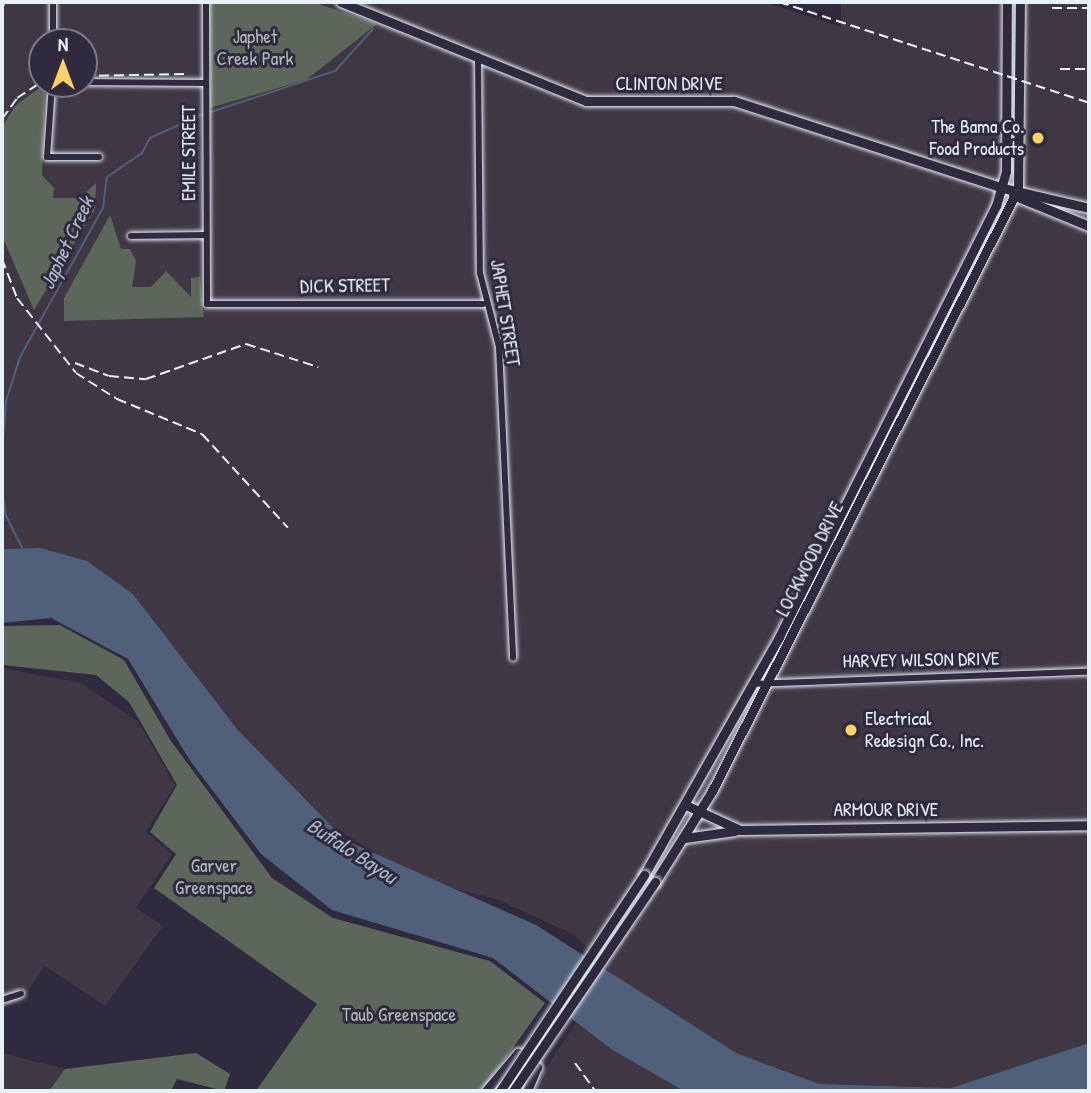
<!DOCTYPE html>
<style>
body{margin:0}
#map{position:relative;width:1091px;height:1093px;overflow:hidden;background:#2f2a3d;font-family:"Patrick Hand",sans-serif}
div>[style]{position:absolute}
.built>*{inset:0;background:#3f3844}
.green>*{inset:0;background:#5c665a}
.water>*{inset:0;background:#505f7a}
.stream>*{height:2px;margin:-1px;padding:0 1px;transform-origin:1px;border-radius:1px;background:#505f7a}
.roads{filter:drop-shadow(0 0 2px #e8f1f8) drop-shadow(0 0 2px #e8f1f8)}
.street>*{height:6px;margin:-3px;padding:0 3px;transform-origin:3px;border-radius:3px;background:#2f2a3d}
.secondary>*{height:9px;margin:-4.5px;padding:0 4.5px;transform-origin:4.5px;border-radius:4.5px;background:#2f2a3d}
.rail>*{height:2px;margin-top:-1px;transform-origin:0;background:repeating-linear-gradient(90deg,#e8f1f8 0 10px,transparent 0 15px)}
.bridges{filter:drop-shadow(0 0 2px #e8f1f8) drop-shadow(0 0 2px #e8f1f8)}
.secondary-bridge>*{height:9px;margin:-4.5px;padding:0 4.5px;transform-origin:4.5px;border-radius:4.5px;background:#2f2a3d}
.dots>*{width:19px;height:19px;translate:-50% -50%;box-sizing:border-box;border:4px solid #2f2a3d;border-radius:50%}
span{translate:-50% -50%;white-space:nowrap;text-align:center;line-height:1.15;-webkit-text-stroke:6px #2f2a3d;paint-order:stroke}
.park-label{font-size:19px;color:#b0b9b9}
.street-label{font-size:19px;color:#e8f1f8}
.poi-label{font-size:19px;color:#e8f1f8}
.right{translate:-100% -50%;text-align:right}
.left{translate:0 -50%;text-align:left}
.water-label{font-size:21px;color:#abb7c6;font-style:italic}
.frame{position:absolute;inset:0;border:4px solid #e8f1f8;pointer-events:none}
.north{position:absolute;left:28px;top:28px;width:70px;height:70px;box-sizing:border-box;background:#2f2a3d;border:2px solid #797a88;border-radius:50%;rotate:0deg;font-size:19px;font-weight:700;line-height:28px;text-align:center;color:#e8f1f8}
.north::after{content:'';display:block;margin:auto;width:24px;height:32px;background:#ffd166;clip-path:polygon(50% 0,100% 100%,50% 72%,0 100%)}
</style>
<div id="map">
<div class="built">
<div style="clip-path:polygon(evenodd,2px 2px,764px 2px,841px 27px,841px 2px,1089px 2px,1089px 1043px,951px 1088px,819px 1084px,711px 1045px,619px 980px,573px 934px,496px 899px,420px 880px,332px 827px,237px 729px,133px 594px,87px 561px,41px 548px,2px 549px,2px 2px,42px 42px,84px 42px,84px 84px,42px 84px,42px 42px)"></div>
<div style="clip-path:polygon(2px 668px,81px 683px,138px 722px,175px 785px,146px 832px,172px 854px,136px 908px,163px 926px,105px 1006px,45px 966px,21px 1001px,2px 1007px)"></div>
<div style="clip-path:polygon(576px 1022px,611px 1049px,688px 1091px,531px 1091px)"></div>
<div style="clip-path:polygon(2px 1053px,65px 1069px,49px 1091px,2px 1091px)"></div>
</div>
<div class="green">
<div style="clip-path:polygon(209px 2px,316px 3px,377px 24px,306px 80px,209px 108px)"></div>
<div style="clip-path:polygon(45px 84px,42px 175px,54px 188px,53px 198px,80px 198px,96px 183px,95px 209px,34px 310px,3px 238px,2px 127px,16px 105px)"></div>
<div style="clip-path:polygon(110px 215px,121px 249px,130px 249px,136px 261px,132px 287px,151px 287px,166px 271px,191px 297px,191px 278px,200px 277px,204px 317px,64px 321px,64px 298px)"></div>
<div style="clip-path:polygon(60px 625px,124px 660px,171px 741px,272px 878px,333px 918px,490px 961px,545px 1003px,482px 1091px,256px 1091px,317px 1004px,154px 888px,176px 854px,150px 832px,177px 785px,129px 702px,96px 675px,2px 665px,2px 626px)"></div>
<div style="clip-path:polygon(196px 1053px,230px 1074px,224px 1091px,177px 1079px,171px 1091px,49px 1091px,65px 1069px)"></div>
</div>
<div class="water">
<div style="clip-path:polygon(41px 548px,87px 561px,133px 594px,237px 729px,345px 840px,536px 925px,736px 1053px,819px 1084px,951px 1088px,1089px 1043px,1089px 1091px,684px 1091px,611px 1049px,493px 958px,332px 910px,261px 854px,191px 762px,128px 659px,51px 618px,2px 623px,2px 549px)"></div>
</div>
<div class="stream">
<div style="left:208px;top:113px;width:134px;rotate:-18.3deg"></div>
<div style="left:335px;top:71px;width:57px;rotate:-47.9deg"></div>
<div style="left:2px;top:454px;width:53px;rotate:-85.7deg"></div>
<div style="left:6px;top:401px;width:46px;rotate:-72.3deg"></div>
<div style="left:20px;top:357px;width:171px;rotate:-60.9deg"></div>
<div style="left:103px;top:208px;width:31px;rotate:-83deg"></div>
<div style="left:107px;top:177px;width:42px;rotate:-34.4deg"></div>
<div style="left:142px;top:153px;width:17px;rotate:-62deg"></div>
<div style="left:150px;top:138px;width:58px;rotate:-24.4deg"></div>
<div style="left:2px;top:489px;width:27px;rotate:82deg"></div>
<div style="left:6px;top:516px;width:35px;rotate:63deg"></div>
</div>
<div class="roads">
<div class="street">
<div style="left:206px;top:2px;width:302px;rotate:89.8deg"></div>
<div style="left:207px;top:304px;width:276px"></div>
<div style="left:53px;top:42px;width:40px;rotate:-90deg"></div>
<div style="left:478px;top:56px;width:217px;rotate:89.5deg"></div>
<div style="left:480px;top:273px;width:76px;rotate:75.6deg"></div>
<div style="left:499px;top:347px;width:311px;rotate:87.4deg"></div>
<div style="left:84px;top:82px;width:120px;rotate:0.5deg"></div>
<div style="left:52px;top:84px;width:73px;rotate:93.9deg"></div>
<div style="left:47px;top:157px;width:52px"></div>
<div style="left:131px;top:236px;width:74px;rotate:-0.8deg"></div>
<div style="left:754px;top:684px;width:335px;rotate:-2.1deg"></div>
<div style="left:2px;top:1000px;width:20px;rotate:-18deg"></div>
</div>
<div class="secondary">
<div style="left:341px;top:2px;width:264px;rotate:22deg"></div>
<div style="left:586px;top:101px;width:148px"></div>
<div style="left:734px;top:101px;width:283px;rotate:17.9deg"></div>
<div style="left:1003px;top:188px;width:88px;rotate:13.1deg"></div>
<div style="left:1013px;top:195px;width:82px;rotate:22.2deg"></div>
<div style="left:688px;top:806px;width:57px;rotate:24.8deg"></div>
<div style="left:740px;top:830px;width:349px;rotate:-0.8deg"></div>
<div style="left:685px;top:838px;width:50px;rotate:-8deg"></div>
<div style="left:644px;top:875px;width:274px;rotate:-60.4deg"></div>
<div style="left:779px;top:637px;width:483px;rotate:-63.3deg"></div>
<div style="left:996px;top:206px;width:36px;rotate:-74deg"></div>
<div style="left:1006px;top:171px;width:169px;rotate:-89.7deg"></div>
<div style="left:655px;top:882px;width:107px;rotate:-57.9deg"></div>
<div style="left:712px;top:791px;width:675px;rotate:-63.06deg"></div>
<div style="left:1018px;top:189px;width:187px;rotate:-89.4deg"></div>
<div style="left:486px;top:1091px;width:50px;rotate:-49.9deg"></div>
<div style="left:518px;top:1053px;width:24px;rotate:36deg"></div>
<div style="left:537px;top:1067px;width:26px;rotate:113deg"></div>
</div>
</div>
<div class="rail">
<div style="left:779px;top:2px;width:326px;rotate:18deg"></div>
<div style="left:2px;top:8px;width:7px;rotate:-63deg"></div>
<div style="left:1052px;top:8px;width:37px"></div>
<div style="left:1060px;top:69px;width:29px"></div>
<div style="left:84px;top:76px;width:102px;rotate:-1.1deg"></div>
<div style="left:2px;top:119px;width:26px;rotate:-54deg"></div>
<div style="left:17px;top:98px;width:30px;rotate:-33deg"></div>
<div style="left:2px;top:259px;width:42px;rotate:69deg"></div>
<div style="left:17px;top:298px;width:95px;rotate:51.8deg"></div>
<div style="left:76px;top:373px;width:49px;rotate:32.4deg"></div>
<div style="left:117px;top:399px;width:92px;rotate:22.4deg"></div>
<div style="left:202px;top:434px;width:127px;rotate:47.5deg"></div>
<div style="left:75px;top:363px;width:36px;rotate:21deg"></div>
<div style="left:109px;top:376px;width:37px;rotate:5deg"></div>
<div style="left:146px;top:379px;width:106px;rotate:-19.3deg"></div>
<div style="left:246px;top:344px;width:76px;rotate:17.7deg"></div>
<div style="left:575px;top:1063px;width:34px;rotate:54deg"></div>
</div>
<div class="bridges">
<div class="secondary-bridge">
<div style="left:500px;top:1091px;width:260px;rotate:-56.3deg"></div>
<div style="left:513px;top:1091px;width:253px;rotate:-55.8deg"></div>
</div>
</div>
<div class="dots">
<div style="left:1038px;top:138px;background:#ffd166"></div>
<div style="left:851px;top:730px;background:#ffd166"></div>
</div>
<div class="park-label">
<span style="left:255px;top:48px">Japhet<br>Creek Park</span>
<span style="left:214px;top:877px">Garver<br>Greenspace</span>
<span style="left:399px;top:1015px">Taub Greenspace</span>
</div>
<div class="street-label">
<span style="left:669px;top:84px">CLINTON DRIVE</span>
<span style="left:189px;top:153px;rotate:-90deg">EMILE STREET</span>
<span style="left:345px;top:286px;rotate:-1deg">DICK STREET</span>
<span style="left:505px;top:313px;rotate:81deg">JAPHET STREET</span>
<span style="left:810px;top:559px;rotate:-63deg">LOCKWOOD DRIVE</span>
<span style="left:921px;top:660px;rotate:-1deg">HARVEY WILSON DRIVE</span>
<span style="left:886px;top:810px">ARMOUR DRIVE</span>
</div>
<div class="poi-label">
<span class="right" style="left:1024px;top:138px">The Bama Co.<br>Food Products</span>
<span class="left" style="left:865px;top:730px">Electrical<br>Redesign Co., Inc.</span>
</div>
<div class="water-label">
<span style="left:67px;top:243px;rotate:-65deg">Japhet Creek</span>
<span style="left:352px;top:851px;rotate:33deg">Buffalo Bayou</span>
</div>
<div class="frame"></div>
<div class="north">N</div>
</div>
